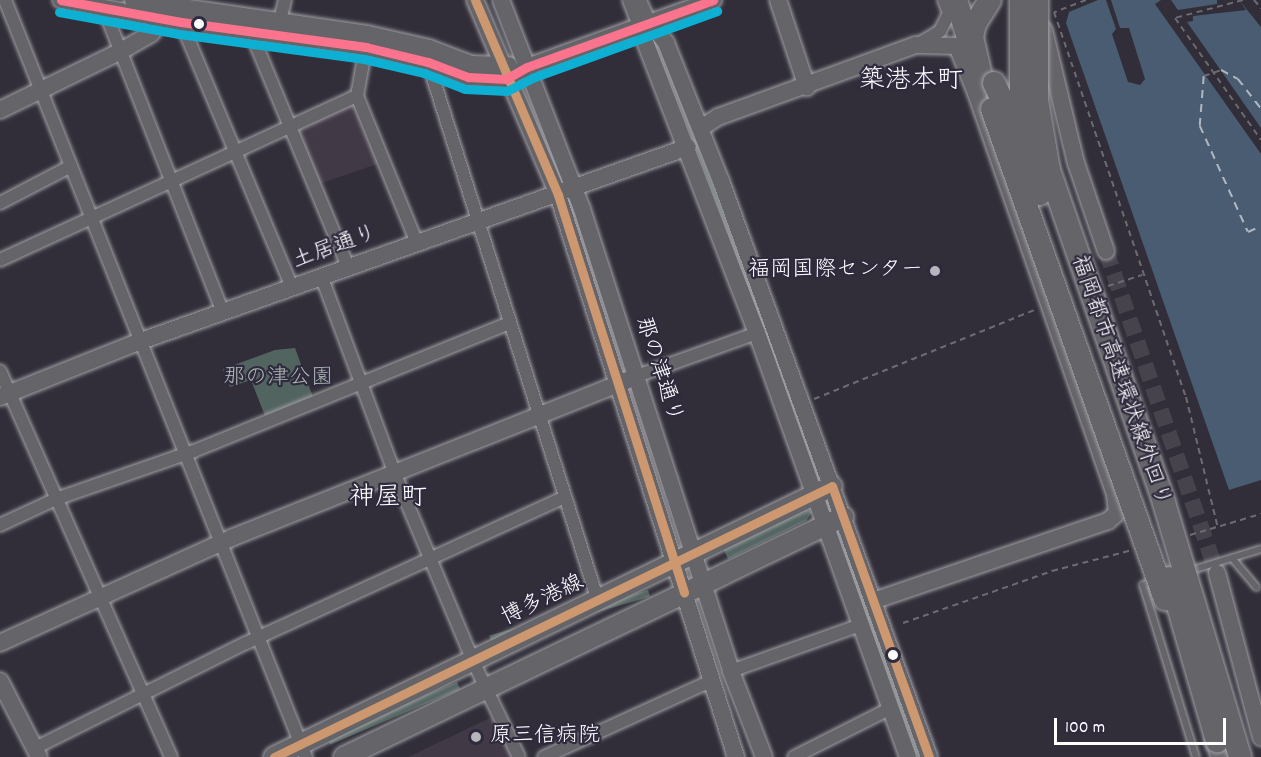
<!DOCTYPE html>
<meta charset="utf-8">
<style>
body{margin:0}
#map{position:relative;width:1261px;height:757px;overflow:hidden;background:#312e39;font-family:Dekko,"Klee One",sans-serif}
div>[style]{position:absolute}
.built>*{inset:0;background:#413946}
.green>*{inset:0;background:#526460;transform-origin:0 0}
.water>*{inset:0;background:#4a5c71}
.pier>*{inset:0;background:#312e39}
.ferry>*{height:1.5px;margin-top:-0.75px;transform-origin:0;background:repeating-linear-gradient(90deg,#aeb7c2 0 8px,transparent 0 14px)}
.secondary-tunnel>*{height:16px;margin-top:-8px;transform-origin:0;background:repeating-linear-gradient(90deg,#46434d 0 16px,transparent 0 24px)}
.path>*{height:2px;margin-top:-1px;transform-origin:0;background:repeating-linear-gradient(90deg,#6d6b71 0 6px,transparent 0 10.5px)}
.roads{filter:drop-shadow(0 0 2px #a2a1a6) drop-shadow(0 0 2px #a2a1a6)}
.lane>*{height:6px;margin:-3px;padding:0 3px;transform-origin:3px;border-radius:3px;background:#656469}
.street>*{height:12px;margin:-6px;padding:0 6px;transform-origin:6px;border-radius:6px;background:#656469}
.secondary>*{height:16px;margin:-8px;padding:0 8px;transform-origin:8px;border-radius:8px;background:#656469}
.primary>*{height:20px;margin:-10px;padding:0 10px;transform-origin:10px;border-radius:10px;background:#656469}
.highway>*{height:22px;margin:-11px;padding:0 11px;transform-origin:11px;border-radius:11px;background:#656469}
.bridges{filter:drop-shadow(0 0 2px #a2a1a6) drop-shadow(0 0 2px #a2a1a6)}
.highway-bridge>*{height:22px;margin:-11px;padding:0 11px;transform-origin:11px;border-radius:11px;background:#656469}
.bus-1>*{height:9px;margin:-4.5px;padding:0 4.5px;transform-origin:4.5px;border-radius:4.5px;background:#cd976f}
.bus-2>*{height:9px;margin:-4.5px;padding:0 4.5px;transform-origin:4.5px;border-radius:4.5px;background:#fc738d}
.bus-3>*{height:9px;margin:-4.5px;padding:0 4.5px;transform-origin:4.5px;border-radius:4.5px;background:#0dafd3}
.dots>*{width:16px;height:16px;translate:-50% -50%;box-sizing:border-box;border:3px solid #2f2a3d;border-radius:50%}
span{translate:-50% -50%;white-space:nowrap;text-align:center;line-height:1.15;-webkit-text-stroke:4.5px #2f2a3d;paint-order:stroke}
.street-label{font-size:22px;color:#fff}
.poi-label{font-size:22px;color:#fff}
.right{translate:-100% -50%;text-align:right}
.left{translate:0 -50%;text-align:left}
.park-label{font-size:22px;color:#abb6b2}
.quarter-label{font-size:26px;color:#fff}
.scale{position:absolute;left:1054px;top:718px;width:172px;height:27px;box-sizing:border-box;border:3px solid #fff;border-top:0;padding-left:8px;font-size:18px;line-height:21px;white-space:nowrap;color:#fff;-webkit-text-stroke:4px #2f2a3d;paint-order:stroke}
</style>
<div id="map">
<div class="built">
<div style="clip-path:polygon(351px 106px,357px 108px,380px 163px,319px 184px,298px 133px,299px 128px)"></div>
<div style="clip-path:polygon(492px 717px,512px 757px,408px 757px)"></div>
</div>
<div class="green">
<div style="clip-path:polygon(661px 53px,704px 154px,765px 317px,777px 367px)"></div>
<div style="clip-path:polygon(295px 348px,313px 397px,265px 416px,251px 380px,230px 387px,223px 369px,275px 350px)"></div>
<div style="clip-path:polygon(805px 509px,812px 512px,806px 521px,728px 559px,723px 548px)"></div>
<div style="clip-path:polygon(848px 549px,917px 745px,920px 757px,915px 757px,842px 551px)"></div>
<div style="left:648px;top:590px;width:7px;height:165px;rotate:74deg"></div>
<div style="left:457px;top:682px;width:8px;height:141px;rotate:67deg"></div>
</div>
<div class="water">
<div style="clip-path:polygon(1098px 0,1239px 0,1261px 27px,1261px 480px,1229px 490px,1066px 23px,1069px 12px)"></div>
</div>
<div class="pier">
<div style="clip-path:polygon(1106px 0,1111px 0,1120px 28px,1129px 28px,1145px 79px,1140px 85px,1128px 82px,1112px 34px,1116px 29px)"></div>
<div style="clip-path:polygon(1161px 0,1171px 0,1178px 10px,1217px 4px,1217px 0,1239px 0,1246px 10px,1193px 16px,1193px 21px,1187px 22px,1261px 128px,1261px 154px,1155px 4px)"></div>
</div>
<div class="ferry">
<div style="left:1221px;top:70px;width:19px;rotate:28deg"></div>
<div style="left:1238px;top:79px;width:37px;rotate:52deg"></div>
<div style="left:1204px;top:76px;width:50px;rotate:94.6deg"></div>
<div style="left:1200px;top:126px;width:116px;rotate:65.6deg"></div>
<div style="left:1248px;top:232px;width:14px;rotate:-25deg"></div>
</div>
<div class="secondary-tunnel">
<div style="left:1106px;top:251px;width:341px;rotate:71deg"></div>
</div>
<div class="path">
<div style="left:1086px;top:0;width:34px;rotate:159deg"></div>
<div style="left:1054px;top:12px;width:407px;rotate:71.1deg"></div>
<div style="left:1186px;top:397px;width:135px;rotate:76.3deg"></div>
<div style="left:1243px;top:0;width:70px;rotate:165.2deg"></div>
<div style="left:1175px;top:18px;width:149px;rotate:54.8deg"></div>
<div style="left:1254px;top:0;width:11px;rotate:49deg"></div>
<div style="left:1204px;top:76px;width:18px;rotate:-19deg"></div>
<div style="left:1108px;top:286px;width:36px;rotate:-18deg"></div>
<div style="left:814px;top:399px;width:240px;rotate:-22deg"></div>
<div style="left:1190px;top:535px;width:74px;rotate:-16.5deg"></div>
<div style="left:903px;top:623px;width:158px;rotate:-19.2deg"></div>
<div style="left:1052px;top:571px;width:83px;rotate:-14.7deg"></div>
</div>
<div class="roads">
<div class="lane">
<div style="left:1232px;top:558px;width:38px;rotate:50deg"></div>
<div style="left:1189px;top:571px;width:75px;rotate:-17deg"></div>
<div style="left:1154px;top:581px;width:12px;rotate:160deg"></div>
<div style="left:1143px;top:585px;width:180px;rotate:72.9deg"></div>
</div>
<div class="street">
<div style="left:5px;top:0;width:815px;rotate:68.32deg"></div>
<div style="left:629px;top:0;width:28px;rotate:69deg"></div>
<div style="left:640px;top:0;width:23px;rotate:67deg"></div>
<div style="left:104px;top:9px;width:326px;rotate:68.6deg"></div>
<div style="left:181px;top:22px;width:287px;rotate:67.3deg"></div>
<div style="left:278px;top:28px;width:29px;rotate:-76deg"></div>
<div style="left:255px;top:31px;width:16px;rotate:83deg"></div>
<div style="left:257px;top:47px;width:238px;rotate:67.5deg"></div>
<div style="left:917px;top:45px;width:27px;rotate:-31deg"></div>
<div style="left:940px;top:31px;width:20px;rotate:-63deg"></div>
<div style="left:949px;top:13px;width:14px;rotate:-111deg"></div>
<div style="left:366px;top:47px;width:50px;rotate:100.4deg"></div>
<div style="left:357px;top:96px;width:159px;rotate:67.8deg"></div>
<div style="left:428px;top:62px;width:565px;rotate:72.49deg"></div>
<div style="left:0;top:203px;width:80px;rotate:-27.5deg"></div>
<div style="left:0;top:260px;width:393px;rotate:-24.7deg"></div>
<div style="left:322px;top:278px;width:207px;rotate:69.6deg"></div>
<div style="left:394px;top:472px;width:205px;rotate:67.3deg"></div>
<div style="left:473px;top:661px;width:106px;rotate:64.4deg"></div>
<div style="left:0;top:371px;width:422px;rotate:66.1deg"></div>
<div style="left:637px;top:376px;width:127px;rotate:-19.7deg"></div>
<div style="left:0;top:525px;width:62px;rotate:-24.9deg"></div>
<div style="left:56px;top:499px;width:146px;rotate:-19.2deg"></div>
<div style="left:194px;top:451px;width:340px;rotate:-22.1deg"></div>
<div style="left:731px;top:671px;width:137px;rotate:-19.6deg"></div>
<div style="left:35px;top:748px;width:236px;rotate:-26.5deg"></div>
<div style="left:246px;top:643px;width:351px;rotate:-24.6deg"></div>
<div style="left:544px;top:757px;width:183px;rotate:-24.5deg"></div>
<div style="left:794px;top:757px;width:109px;rotate:-26.8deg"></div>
</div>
<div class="secondary">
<div style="left:61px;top:0;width:122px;rotate:10.4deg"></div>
<div style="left:181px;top:22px;width:187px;rotate:7.7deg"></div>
<div style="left:366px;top:47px;width:64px;rotate:13.6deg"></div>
<div style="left:428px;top:62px;width:43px;rotate:20.6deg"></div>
<div style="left:468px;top:77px;width:38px;rotate:3deg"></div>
<div style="left:506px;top:79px;width:24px;rotate:-30deg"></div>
<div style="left:527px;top:67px;width:198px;rotate:-19.8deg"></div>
<div style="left:133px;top:0;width:237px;rotate:8.2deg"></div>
<div style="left:368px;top:34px;width:63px;rotate:12.9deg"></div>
<div style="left:429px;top:48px;width:45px;rotate:20.9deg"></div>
<div style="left:471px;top:64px;width:38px;rotate:2deg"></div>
<div style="left:475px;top:0;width:212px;rotate:66.9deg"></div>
<div style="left:558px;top:195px;width:590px;rotate:72.43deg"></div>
<div style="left:501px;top:0;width:224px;rotate:68.8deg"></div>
<div style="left:582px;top:209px;width:485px;rotate:72.1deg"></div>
<div style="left:731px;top:671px;width:92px;rotate:69deg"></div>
<div style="left:778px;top:0;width:92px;rotate:71.6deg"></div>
<div style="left:649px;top:21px;width:28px;rotate:52deg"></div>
<div style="left:666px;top:43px;width:149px;rotate:68.3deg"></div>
<div style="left:721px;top:181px;width:612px;rotate:70.14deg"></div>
<div style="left:639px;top:26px;width:329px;rotate:69deg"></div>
<div style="left:757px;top:333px;width:450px;rotate:70.4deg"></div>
<div style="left:1044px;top:30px;width:137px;rotate:76.5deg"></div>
<div style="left:1076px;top:163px;width:93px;rotate:71.2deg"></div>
<div style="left:0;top:110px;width:135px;rotate:-26deg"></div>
<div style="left:121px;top:51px;width:34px;rotate:-30deg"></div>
<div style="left:151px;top:34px;width:20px;rotate:-53deg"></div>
<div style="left:701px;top:128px;width:20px;rotate:-33deg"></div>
<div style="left:718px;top:117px;width:211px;rotate:-20deg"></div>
<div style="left:916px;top:45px;width:41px;rotate:1.4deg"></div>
<div style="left:957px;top:46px;width:51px;rotate:68deg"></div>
<div style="left:976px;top:93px;width:424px;rotate:70.9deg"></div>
<div style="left:1115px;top:494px;width:19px;rotate:84deg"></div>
<div style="left:1117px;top:513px;width:12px;rotate:138deg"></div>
<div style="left:1108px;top:521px;width:248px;rotate:161.2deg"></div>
<div style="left:0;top:397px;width:152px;rotate:-21.7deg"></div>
<div style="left:141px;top:341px;width:580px;rotate:-19.53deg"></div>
<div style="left:1217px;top:573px;width:170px;rotate:75deg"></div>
<div style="left:0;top:643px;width:254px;rotate:-24.4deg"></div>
<div style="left:231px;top:538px;width:430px;rotate:-21.7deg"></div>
<div style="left:0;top:681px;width:85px;rotate:62.8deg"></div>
</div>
<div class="primary">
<div style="left:274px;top:757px;width:620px;rotate:-25.9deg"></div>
<div style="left:344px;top:757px;width:554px;rotate:-25.69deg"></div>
</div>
<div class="highway">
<div style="left:956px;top:0;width:46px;rotate:72.3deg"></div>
<div style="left:983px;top:85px;width:49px;rotate:-102.9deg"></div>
<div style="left:972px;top:37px;width:13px;rotate:-77deg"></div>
<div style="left:975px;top:24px;width:28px;rotate:-58deg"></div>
<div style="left:1217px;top:741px;width:17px;rotate:69deg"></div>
</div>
</div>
<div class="bridges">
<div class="highway-bridge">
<div style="left:1021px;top:0;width:102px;rotate:90deg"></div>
<div style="left:1021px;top:102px;width:35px;rotate:83deg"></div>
<div style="left:1025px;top:137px;width:59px;rotate:75.3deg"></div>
<div style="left:1037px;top:0;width:100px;rotate:90deg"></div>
<div style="left:1037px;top:100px;width:71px;rotate:80.3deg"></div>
<div style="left:1049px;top:170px;width:352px;rotate:70.9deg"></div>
<div style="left:1164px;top:503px;width:265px;rotate:73.3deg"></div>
<div style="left:994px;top:83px;width:58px;rotate:64.3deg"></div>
<div style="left:992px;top:109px;width:520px;rotate:70.55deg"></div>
<div style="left:1170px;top:578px;width:170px;rotate:73.9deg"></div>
</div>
</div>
<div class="bus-1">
<div style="left:475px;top:0;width:212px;rotate:66.9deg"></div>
<div style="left:558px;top:195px;width:417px;rotate:72.4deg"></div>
<div style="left:832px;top:486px;width:288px;rotate:70.3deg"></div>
<div style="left:274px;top:757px;width:620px;rotate:-25.9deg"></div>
</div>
<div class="bus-2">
<div style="left:61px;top:0;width:122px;rotate:10.4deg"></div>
<div style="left:181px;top:22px;width:187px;rotate:7.7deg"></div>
<div style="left:366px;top:47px;width:64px;rotate:13.6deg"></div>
<div style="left:428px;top:62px;width:43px;rotate:20.6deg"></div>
<div style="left:468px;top:77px;width:38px;rotate:3deg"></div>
<div style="left:506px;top:79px;width:24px;rotate:-30deg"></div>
<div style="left:527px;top:67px;width:198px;rotate:-19.8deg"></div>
</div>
<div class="bus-3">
<div style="left:59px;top:12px;width:122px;rotate:10.4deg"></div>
<div style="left:179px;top:34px;width:187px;rotate:7.7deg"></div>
<div style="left:364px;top:59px;width:62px;rotate:13.1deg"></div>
<div style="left:424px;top:73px;width:44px;rotate:21.3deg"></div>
<div style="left:465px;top:89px;width:42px;rotate:2.7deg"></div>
<div style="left:507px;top:91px;width:28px;rotate:-27deg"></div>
<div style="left:532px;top:78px;width:197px;rotate:-19.9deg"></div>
</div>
<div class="dots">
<div style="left:199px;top:24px;background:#fff"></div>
<div style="left:935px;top:271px;background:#b7b6ba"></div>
<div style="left:893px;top:655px;background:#fff"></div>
<div style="left:476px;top:737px;background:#b7b6ba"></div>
</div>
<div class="street-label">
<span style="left:335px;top:248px;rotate:-20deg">土居通り</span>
<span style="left:658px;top:370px;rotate:72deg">那の津通り</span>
<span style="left:1120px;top:381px;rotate:71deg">福岡都市高速環状線外回り</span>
<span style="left:543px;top:601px;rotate:-26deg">博多港線</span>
</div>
<div class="poi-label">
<span class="right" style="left:923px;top:271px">福岡国際センター</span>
<span class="left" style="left:490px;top:737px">原三信病院</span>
</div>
<div class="park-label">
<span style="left:278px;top:379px">那の津公園</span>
</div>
<div class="quarter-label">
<span style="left:911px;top:82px">築港本町</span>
<span style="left:388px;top:499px">神屋町</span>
</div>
<div class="scale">100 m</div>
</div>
